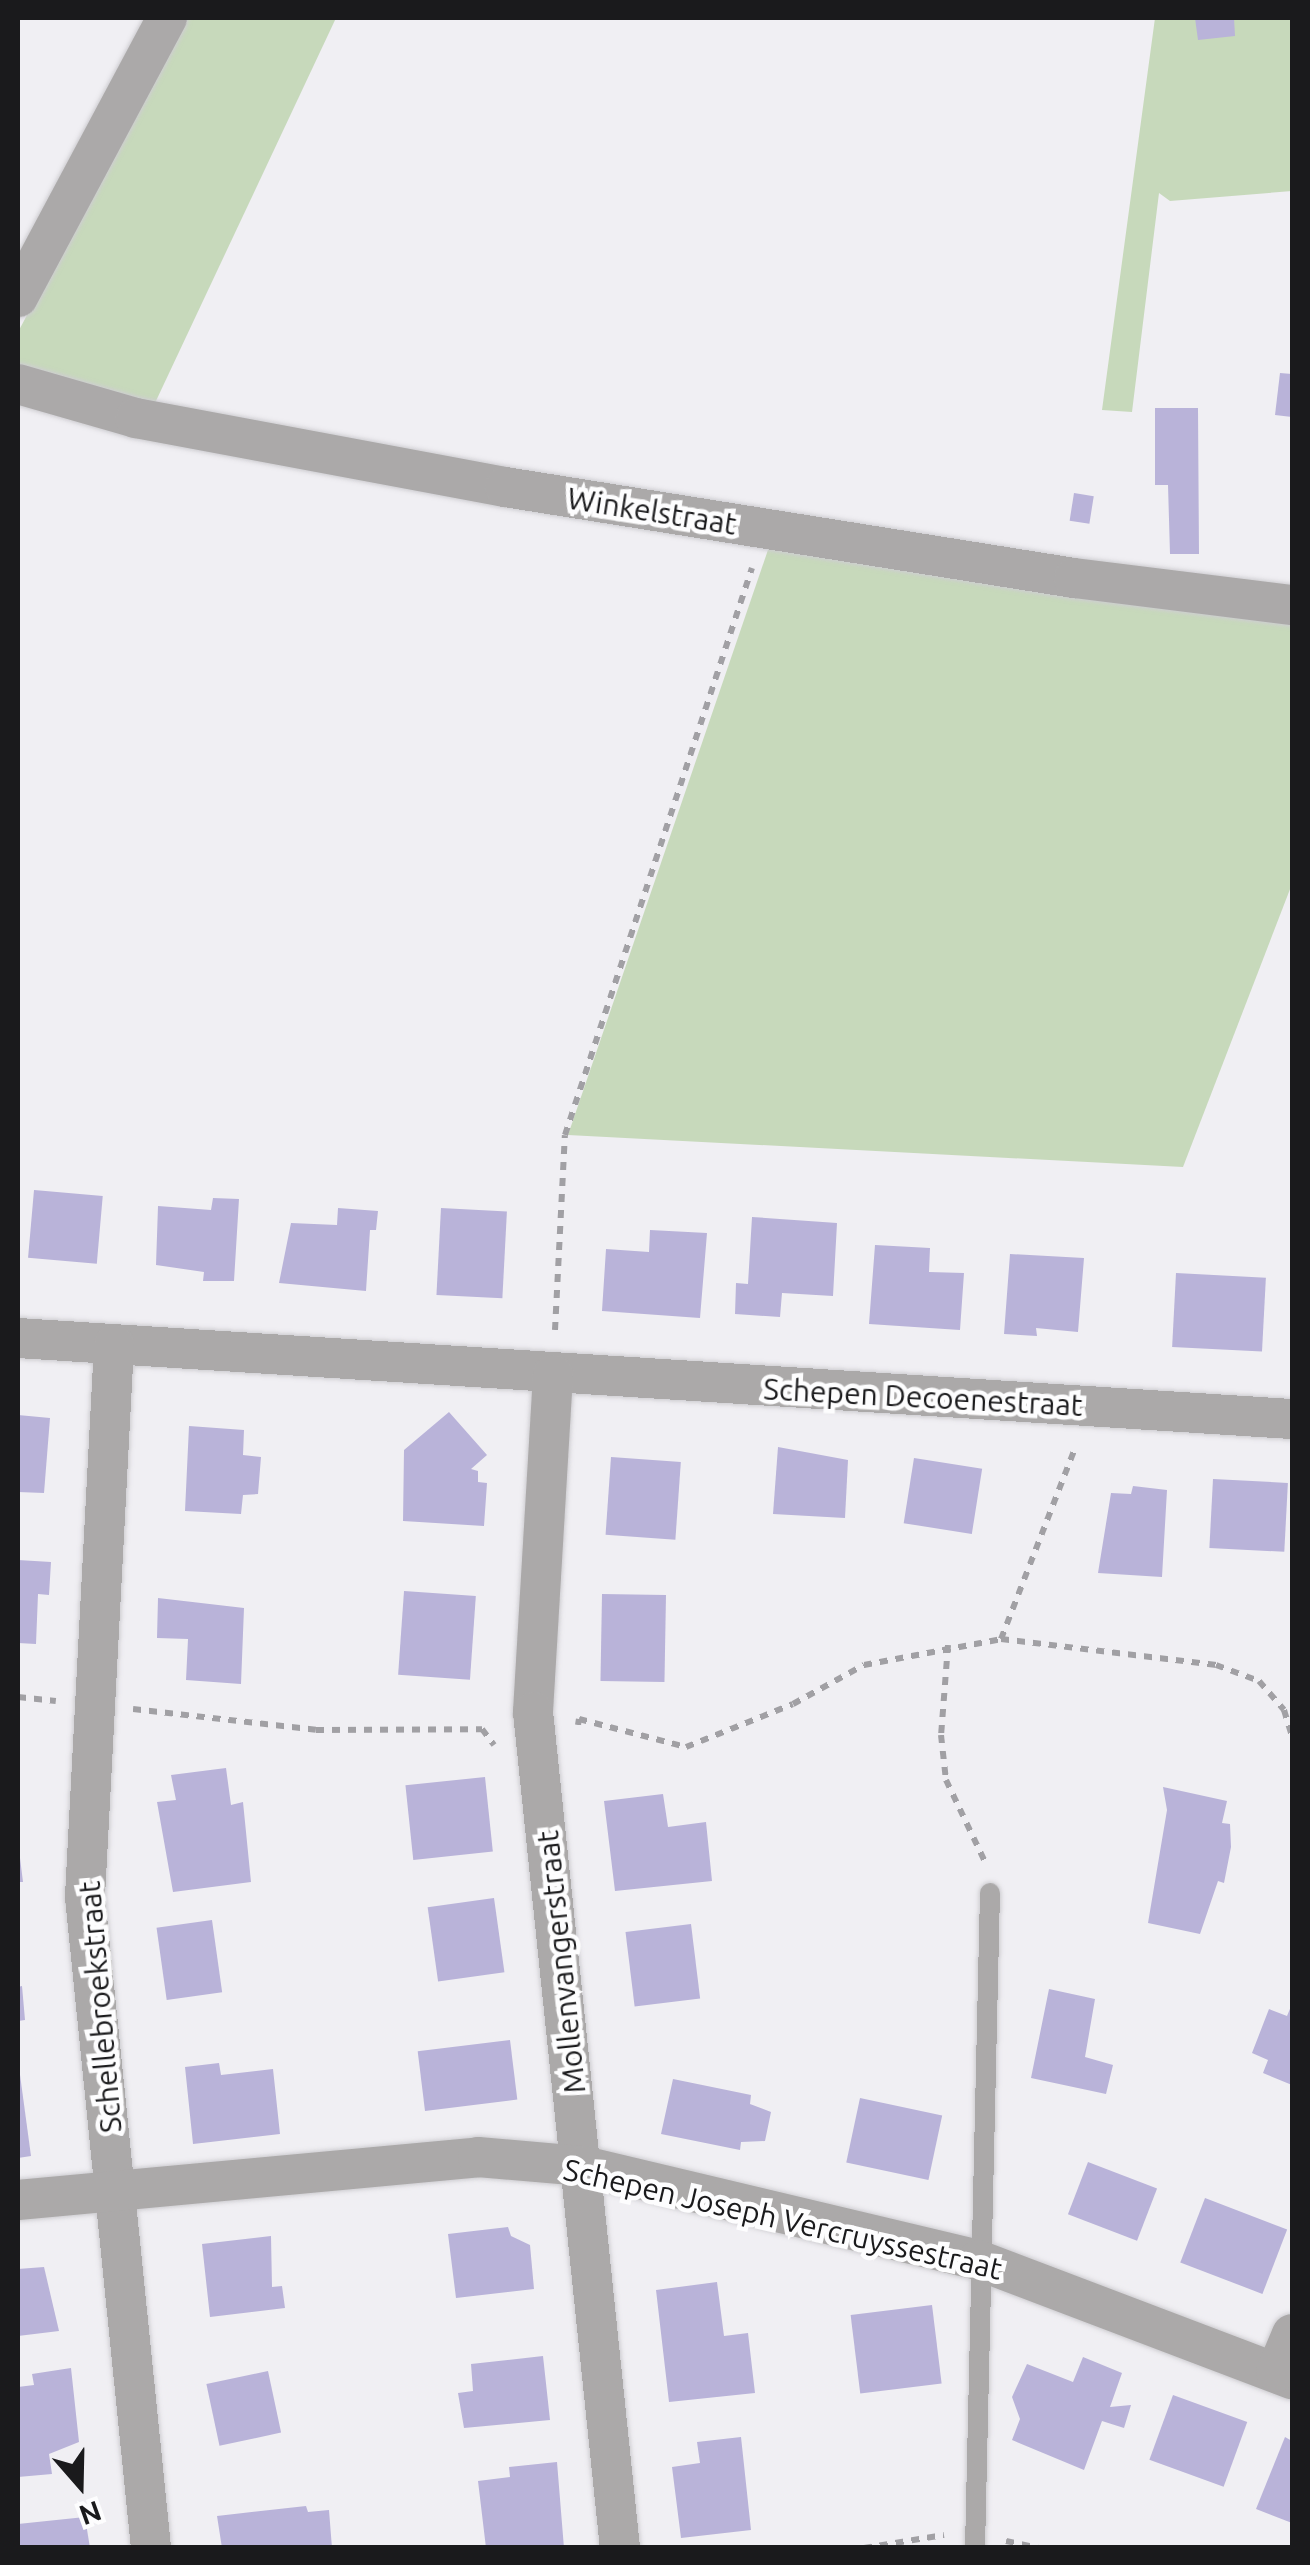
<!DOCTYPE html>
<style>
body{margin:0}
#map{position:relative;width:1310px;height:2565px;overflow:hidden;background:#f0eff3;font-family:Ubuntu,sans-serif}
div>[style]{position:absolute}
.green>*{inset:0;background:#c7d9bb}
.building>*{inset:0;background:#b9b3d9;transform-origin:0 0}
.path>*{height:6px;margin-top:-3px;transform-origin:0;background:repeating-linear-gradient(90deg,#a1a0a4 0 8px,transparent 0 16px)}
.roads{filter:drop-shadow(0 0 2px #cecdd1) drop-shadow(0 0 2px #cecdd1)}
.service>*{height:20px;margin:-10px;padding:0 10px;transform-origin:10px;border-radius:10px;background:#aba9a9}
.minor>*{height:40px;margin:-20px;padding:0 20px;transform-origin:20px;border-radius:20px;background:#aba9a9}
span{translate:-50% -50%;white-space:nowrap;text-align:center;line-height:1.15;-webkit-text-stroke:9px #fdfdfe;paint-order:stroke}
.street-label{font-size:30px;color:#1a1a1c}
.frame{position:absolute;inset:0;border:20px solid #1a1a1c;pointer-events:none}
.north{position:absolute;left:30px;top:2435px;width:100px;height:100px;-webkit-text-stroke:8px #fdfdfe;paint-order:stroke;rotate:160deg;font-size:28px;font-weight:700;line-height:40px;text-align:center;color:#1a1a1c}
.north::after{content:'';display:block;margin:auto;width:35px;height:45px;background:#1a1a1c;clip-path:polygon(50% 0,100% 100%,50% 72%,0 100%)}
</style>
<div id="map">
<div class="green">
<div style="clip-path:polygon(185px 18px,336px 18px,155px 403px,18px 371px,18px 332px)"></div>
<div style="clip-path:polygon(1155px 18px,1292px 18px,1292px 191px,1170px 201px,1159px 193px,1132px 412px,1102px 410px)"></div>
<div style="clip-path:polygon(770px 544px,1292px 619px,1292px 884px,1183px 1167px,568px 1135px)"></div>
</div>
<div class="building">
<div style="clip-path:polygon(1195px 18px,1234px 18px,1235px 36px,1198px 40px)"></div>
<div style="clip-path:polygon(1280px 373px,1292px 374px,1292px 417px,1275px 415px)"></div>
<div style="clip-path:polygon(1155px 408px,1198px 408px,1199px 554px,1170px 554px,1168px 485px,1155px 485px)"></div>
<div style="left:1074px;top:493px;width:20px;height:28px;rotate:9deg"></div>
<div style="left:34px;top:1190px;width:69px;height:68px;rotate:5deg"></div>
<div style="clip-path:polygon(213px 1198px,239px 1199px,234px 1281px,203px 1281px,204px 1272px,156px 1265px,158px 1206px,211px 1210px)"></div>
<div style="clip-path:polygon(338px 1208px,378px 1211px,376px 1230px,370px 1230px,366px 1291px,279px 1283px,291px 1223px,337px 1225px)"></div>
<div style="left:441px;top:1208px;width:66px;height:87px;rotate:3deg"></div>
<div style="clip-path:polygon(752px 1217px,837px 1223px,833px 1296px,782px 1293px,780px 1317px,735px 1314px,736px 1283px,748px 1284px)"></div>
<div style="clip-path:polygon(650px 1230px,707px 1233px,700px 1318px,602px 1311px,606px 1249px,649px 1252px)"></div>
<div style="clip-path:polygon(875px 1245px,930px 1248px,929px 1272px,964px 1273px,960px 1330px,869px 1324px)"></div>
<div style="clip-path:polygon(1010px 1254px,1084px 1258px,1078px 1332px,1036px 1328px,1037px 1336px,1004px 1334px)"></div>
<div style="left:1176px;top:1273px;width:90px;height:74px;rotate:3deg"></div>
<div style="clip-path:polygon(449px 1412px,487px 1455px,471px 1469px,478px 1471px,478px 1482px,487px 1483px,484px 1526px,403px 1521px,404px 1450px)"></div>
<div style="clip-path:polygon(18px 1415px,50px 1418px,44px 1493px,18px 1492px)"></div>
<div style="clip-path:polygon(189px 1426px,244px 1430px,243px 1455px,261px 1457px,258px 1494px,243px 1495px,241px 1514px,185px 1511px)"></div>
<div style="clip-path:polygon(778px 1447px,848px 1460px,845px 1518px,773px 1514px)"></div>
<div style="left:611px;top:1457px;width:70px;height:78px;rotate:4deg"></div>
<div style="left:914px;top:1458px;width:69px;height:66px;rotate:9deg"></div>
<div style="left:1213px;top:1479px;width:75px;height:69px;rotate:3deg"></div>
<div style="clip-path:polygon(1133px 1486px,1167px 1490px,1162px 1577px,1098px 1573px,1111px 1493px,1131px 1494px)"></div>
<div style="clip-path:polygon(18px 1560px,51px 1562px,49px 1595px,38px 1594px,36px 1644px,18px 1643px)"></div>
<div style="left:404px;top:1591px;width:72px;height:84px;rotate:4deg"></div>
<div style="left:602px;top:1594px;width:64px;height:87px;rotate:1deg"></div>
<div style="clip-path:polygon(158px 1598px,244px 1608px,241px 1684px,186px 1680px,188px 1639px,157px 1638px)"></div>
<div style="clip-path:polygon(226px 1768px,231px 1805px,243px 1802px,251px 1882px,173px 1892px,157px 1802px,176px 1800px,171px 1775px)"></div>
<div style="left:485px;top:1777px;width:75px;height:80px;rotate:84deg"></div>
<div style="clip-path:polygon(1163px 1787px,1227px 1801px,1222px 1823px,1230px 1824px,1231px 1847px,1224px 1883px,1218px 1881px,1200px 1934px,1148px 1923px,1167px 1810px)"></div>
<div style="clip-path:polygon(663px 1794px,668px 1827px,706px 1822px,712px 1881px,615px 1891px,604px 1801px)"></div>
<div style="clip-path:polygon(18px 1858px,20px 1858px,23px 1882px,18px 1882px)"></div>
<div style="left:494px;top:1898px;width:75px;height:67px;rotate:82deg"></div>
<div style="left:212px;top:1920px;width:73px;height:56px;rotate:82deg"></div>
<div style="left:691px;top:1924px;width:75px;height:66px;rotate:83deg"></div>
<div style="clip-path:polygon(22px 1986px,25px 2020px,18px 2021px,18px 1987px)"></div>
<div style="clip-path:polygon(1049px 1989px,1095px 1999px,1085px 2057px,1113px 2065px,1106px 2094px,1031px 2078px)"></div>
<div style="clip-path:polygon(1292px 2004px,1292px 2085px,1263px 2073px,1268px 2060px,1252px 2053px,1269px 2009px,1287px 2016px)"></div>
<div style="left:510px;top:2040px;width:60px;height:93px;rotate:83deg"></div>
<div style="clip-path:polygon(18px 2060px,31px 2156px,18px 2158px)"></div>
<div style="clip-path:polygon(219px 2063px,221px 2075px,273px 2069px,280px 2134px,193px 2144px,185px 2067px)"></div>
<div style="clip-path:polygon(673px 2079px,751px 2095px,750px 2104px,771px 2112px,765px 2141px,741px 2142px,740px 2150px,661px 2134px)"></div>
<div style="left:860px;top:2098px;width:84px;height:66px;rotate:12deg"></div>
<div style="left:1088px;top:2162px;width:74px;height:56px;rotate:21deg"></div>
<div style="left:1205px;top:2198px;width:88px;height:69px;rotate:21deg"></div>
<div style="clip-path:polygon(508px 2227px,511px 2236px,530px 2245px,534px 2289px,456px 2298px,448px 2234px)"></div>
<div style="clip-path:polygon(271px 2236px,272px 2287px,282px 2286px,285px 2308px,210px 2317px,202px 2244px)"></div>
<div style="clip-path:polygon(44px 2267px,59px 2331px,18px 2336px,18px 2269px)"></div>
<div style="clip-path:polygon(717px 2282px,724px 2336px,748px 2333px,755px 2393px,669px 2402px,656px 2290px)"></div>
<div style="left:932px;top:2305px;width:79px;height:82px;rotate:83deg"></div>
<div style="clip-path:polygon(543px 2356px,550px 2420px,464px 2428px,458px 2393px,473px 2391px,471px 2364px)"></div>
<div style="clip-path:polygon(1083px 2357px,1122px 2373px,1110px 2407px,1131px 2405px,1124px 2428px,1102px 2421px,1084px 2470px,1012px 2440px,1020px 2419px,1012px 2397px,1027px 2364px,1073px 2382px)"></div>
<div style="clip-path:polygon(71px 2368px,79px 2442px,49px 2454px,52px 2474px,18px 2477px,18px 2387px,34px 2385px,32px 2374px)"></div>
<div style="left:268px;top:2371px;width:63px;height:63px;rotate:78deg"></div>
<div style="left:1173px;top:2395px;width:79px;height:69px;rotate:20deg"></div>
<div style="clip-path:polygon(741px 2437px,751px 2530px,681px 2538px,672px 2467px,700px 2463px,697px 2442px)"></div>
<div style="clip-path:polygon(1285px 2437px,1292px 2441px,1292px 2523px,1256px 2509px)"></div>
<div style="clip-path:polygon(557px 2462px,564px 2548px,486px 2548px,478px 2481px,510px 2477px,509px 2467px)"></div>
<div style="clip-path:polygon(306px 2506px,308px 2512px,329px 2510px,332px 2548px,222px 2548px,217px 2516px)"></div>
<div style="clip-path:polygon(85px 2517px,90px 2548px,18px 2548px,18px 2524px)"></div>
</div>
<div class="path">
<div style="left:555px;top:1330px;width:195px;rotate:-87.1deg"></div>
<div style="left:565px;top:1135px;width:597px;rotate:-71.75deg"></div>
<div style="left:1001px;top:1639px;width:207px;rotate:-68.8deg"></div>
<div style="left:948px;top:1645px;width:90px;rotate:94.4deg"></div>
<div style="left:941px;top:1735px;width:45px;rotate:83.7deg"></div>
<div style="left:946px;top:1780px;width:93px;rotate:64.5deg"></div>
<div style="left:18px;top:1697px;width:38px;rotate:6deg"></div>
<div style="left:133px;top:1709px;width:184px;rotate:6.5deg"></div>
<div style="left:316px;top:1730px;width:166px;rotate:-0.3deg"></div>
<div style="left:482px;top:1729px;width:20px;rotate:53deg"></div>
<div style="left:578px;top:1725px;width:6px;rotate:-81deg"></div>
<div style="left:579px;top:1719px;width:111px;rotate:14.7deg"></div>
<div style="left:686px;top:1747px;width:115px;rotate:-21.9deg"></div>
<div style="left:793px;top:1704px;width:81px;rotate:-28.8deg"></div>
<div style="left:864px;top:1665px;width:139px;rotate:-10.7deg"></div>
<div style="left:1001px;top:1639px;width:217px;rotate:6.9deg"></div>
<div style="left:1216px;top:1665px;width:46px;rotate:20.4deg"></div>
<div style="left:1259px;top:1681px;width:38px;rotate:49deg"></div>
<div style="left:1284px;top:1710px;width:28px;rotate:73deg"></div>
<div style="left:1006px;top:2541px;width:33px;rotate:12deg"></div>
<div style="left:864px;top:2548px;width:81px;rotate:-9.2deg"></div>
</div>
<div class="roads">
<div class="service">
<div style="left:975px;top:2548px;width:655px;rotate:-88.69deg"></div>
</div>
<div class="minor">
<div style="left:18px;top:297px;width:316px;rotate:-61.9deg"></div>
<div style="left:18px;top:384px;width:123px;rotate:16.1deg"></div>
<div style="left:136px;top:418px;width:375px;rotate:10.6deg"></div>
<div style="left:505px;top:487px;width:576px;rotate:9.09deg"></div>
<div style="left:1074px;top:578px;width:220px;rotate:7.1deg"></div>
<div style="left:18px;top:1338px;width:1277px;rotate:3.64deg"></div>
<div style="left:114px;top:1345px;width:553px;rotate:93.01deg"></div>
<div style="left:85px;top:1897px;width:654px;rotate:84.21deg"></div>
<div style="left:553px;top:1375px;width:338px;rotate:93.4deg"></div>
<div style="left:533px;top:1712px;width:841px;rotate:84.06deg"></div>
<div style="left:18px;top:2200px;width:462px;rotate:-5.3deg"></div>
<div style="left:478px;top:2157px;width:106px;rotate:4.9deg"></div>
<div style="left:584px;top:2166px;width:405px;rotate:13.4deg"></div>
<div style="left:978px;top:2260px;width:336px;rotate:20.8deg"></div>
<div style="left:1276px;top:2372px;width:41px;rotate:-67.2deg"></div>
</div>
</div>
<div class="street-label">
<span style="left:652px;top:511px;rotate:9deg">Winkelstraat</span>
<span style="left:923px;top:1397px;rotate:3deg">Schepen Decoenestraat</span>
<span style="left:561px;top:1962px;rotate:-96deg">Mollenvangerstraat</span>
<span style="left:100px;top:2007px;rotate:-95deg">Schellebroekstraat</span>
<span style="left:783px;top:2219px;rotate:13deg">Schepen Joseph Vercruyssestraat</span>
</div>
<div class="frame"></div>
<div class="north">N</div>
</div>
